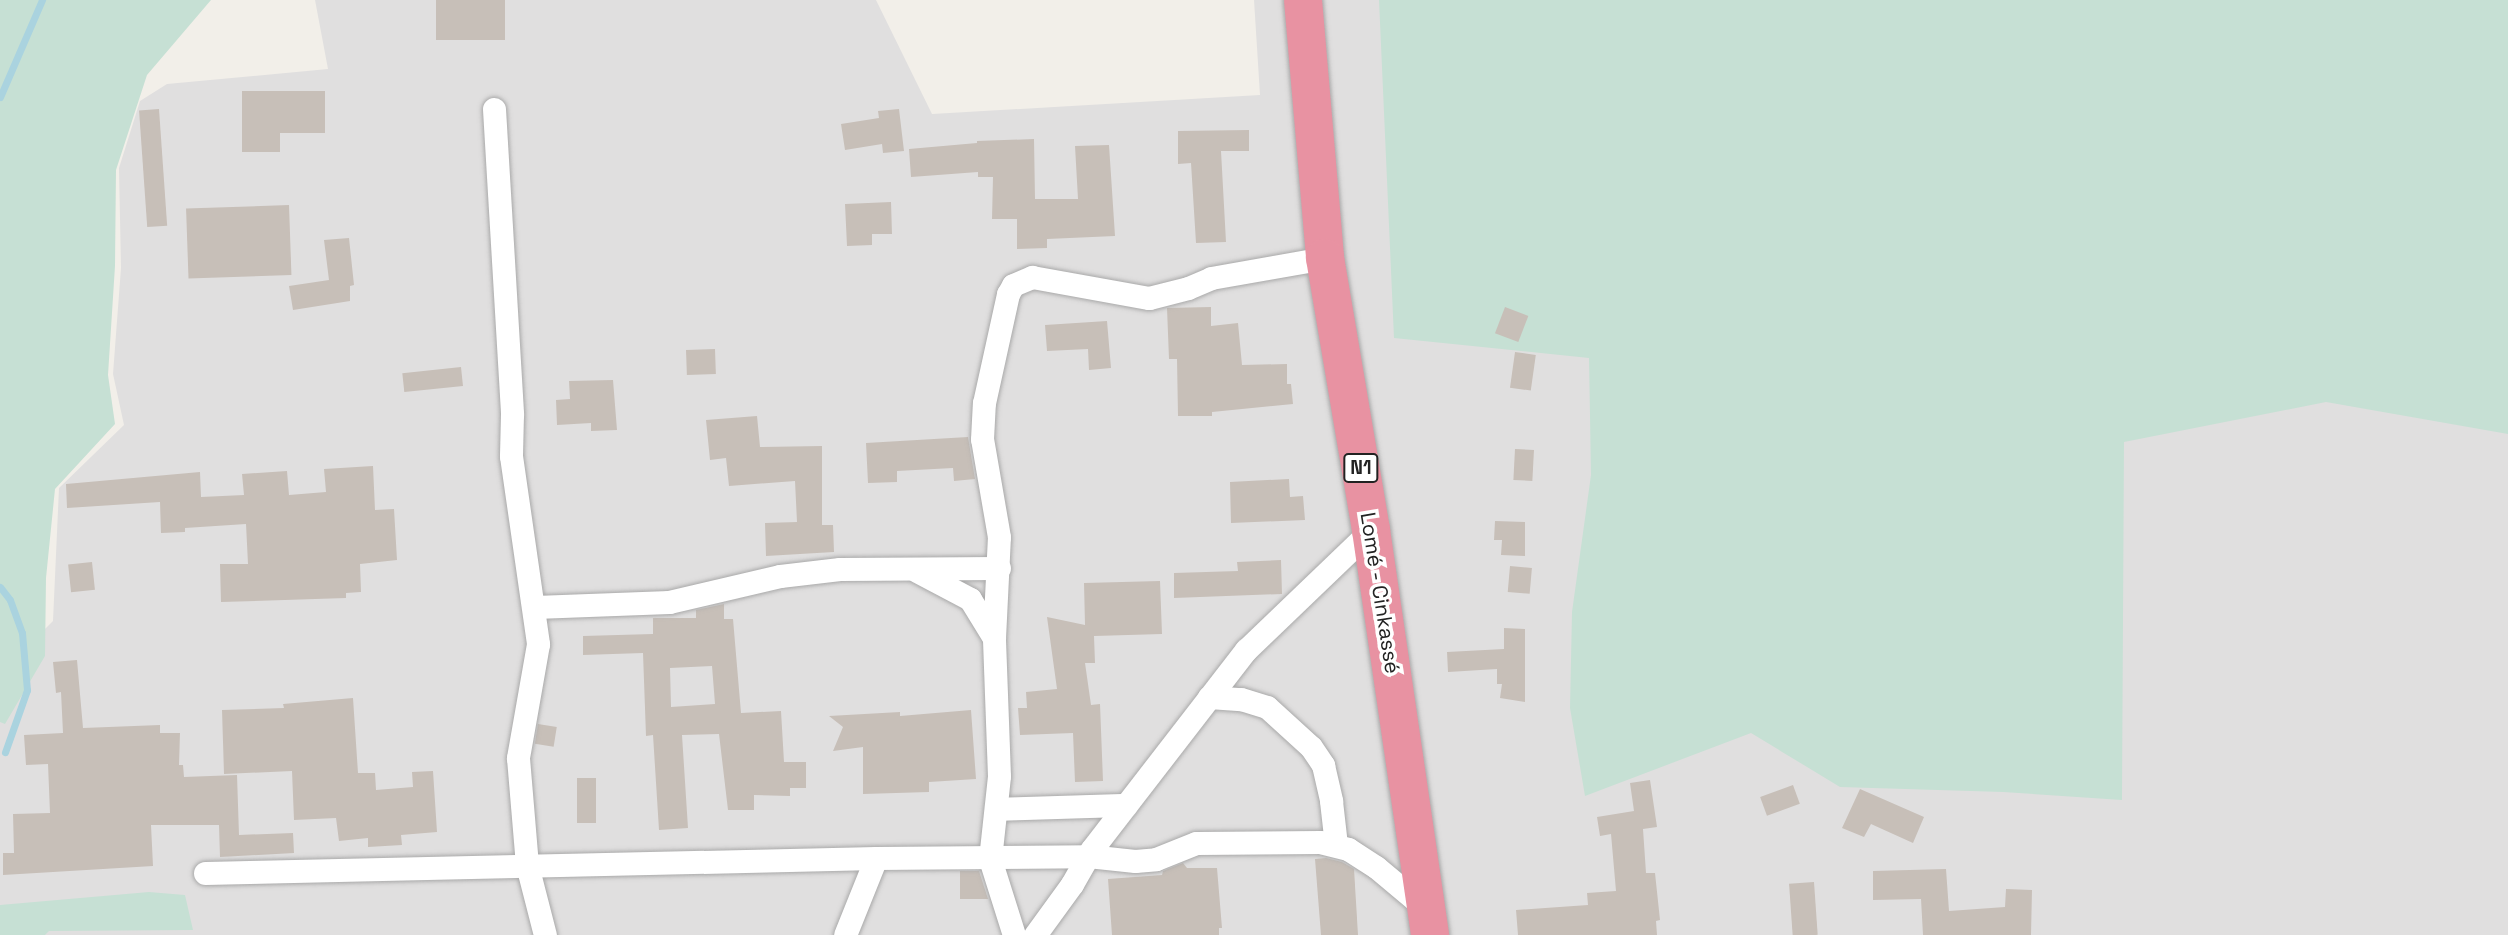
<!DOCTYPE html>
<meta charset="utf-8">
<style>
body{margin:0}
#map{position:relative;width:2508px;height:935px;overflow:hidden;background:#f2efe9;font-family:"Space Grotesk",sans-serif}
div>[style]{position:absolute}
.residential>*{inset:0;background:#e0dfdf}
.wetland>*{inset:0;background:#c6e0d4}
.stream>*{height:7px;margin:-3.5px;padding:0 3.5px;transform-origin:3.5px;border-radius:3.5px;background:#aad3df}
.building>*{inset:0;background:#c7bfb8;transform-origin:0 0}
.roads{filter:drop-shadow(0 0 2px #a9a9a9) drop-shadow(0 0 2px #a9a9a9)}
.street>*{height:23px;margin:-11.5px;padding:0 11.5px;transform-origin:11.5px;border-radius:11.5px;background:#fff}
.highway>*{height:38px;margin:-19px;padding:0 19px;transform-origin:19px;border-radius:19px;background:#e892a2}
span{translate:-50% -50%;white-space:nowrap;text-align:center;line-height:1.15;-webkit-text-stroke:7px #fff;paint-order:stroke}
.shield-label span{padding:2px 5px;background:#fff;border:2px solid;border-radius:5px;-webkit-text-stroke-width:0}
.shield-label{font-size:19px;color:#222;font-weight:700}
.street-label{font-size:21px;color:#222}
</style>
<div id="map">
<div class="residential">
<div style="clip-path:polygon(315px 0,876px 0,932px 114px,1260px 95px,1254px 0,2508px 0,2508px 935px,0 935px,0 659px,16px 658px,53px 621px,59px 488px,124px 425px,113px 374px,121px 268px,119px 168px,140px 101px,167px 84px,328px 69px)"></div>
</div>
<div class="wetland">
<div style="clip-path:polygon(0 0,211px 0,147px 75px,116px 170px,115px 266px,108px 375px,115px 424px,55px 489px,46px 578px,45px 656px,5px 724px,0 722px)"></div>
<div style="clip-path:polygon(1379px 0,2508px 0,2508px 434px,2326px 402px,2124px 442px,2122px 800px,2003px 792px,1840px 787px,1751px 733px,1585px 796px,1570px 708px,1572px 612px,1591px 475px,1589px 358px,1394px 338px)"></div>
<div style="clip-path:polygon(149px 892px,185px 895px,193px 930px,49px 931px,45px 935px,0 935px,0 905px)"></div>
</div>
<div class="stream">
<div style="left:0;top:97px;width:106px;rotate:-66.6deg"></div>
<div style="left:0;top:587px;width:16px;rotate:52deg"></div>
<div style="left:10px;top:600px;width:35px;rotate:70deg"></div>
<div style="left:22px;top:633px;width:57px;rotate:85deg"></div>
<div style="left:27px;top:690px;width:66px;rotate:109.5deg"></div>
</div>
<div class="building">
<div style="left:436px;top:0;width:69px;height:40px"></div>
<div style="clip-path:polygon(242px 91px,325px 91px,325px 133px,280px 133px,280px 152px,242px 152px)"></div>
<div style="left:159px;top:109px;width:117px;height:20px;rotate:86deg"></div>
<div style="clip-path:polygon(899px 109px,904px 151px,883px 153px,882px 144px,845px 150px,841px 124px,879px 118px,878px 111px)"></div>
<div style="clip-path:polygon(1249px 130px,1249px 151px,1221px 151px,1226px 242px,1196px 243px,1191px 163px,1178px 164px,1178px 131px)"></div>
<div style="clip-path:polygon(1034px 139px,1035px 199px,1078px 199px,1075px 146px,1109px 145px,1115px 236px,1047px 239px,1047px 248px,1017px 249px,1017px 219px,992px 219px,993px 177px,978px 177px,978px 172px,911px 177px,909px 149px,977px 143px,977px 141px)"></div>
<div style="clip-path:polygon(891px 202px,892px 234px,872px 234px,872px 245px,847px 246px,845px 204px)"></div>
<div style="left:289px;top:205px;width:70px;height:103px;rotate:88deg"></div>
<div style="clip-path:polygon(349px 238px,354px 285px,350px 286px,350px 301px,293px 310px,289px 286px,329px 280px,324px 240px)"></div>
<div style="clip-path:polygon(1211px 307px,1211px 326px,1238px 323px,1242px 365px,1287px 364px,1287px 384px,1291px 384px,1293px 404px,1212px 412px,1212px 416px,1178px 416px,1177px 359px,1169px 359px,1167px 308px)"></div>
<div style="left:1505px;top:307px;width:25px;height:28px;rotate:21deg"></div>
<div style="clip-path:polygon(1107px 321px,1111px 368px,1089px 370px,1088px 349px,1047px 351px,1045px 325px)"></div>
<div style="left:715px;top:349px;width:25px;height:29px;rotate:88deg"></div>
<div style="left:1515px;top:352px;width:21px;height:36px;rotate:8deg"></div>
<div style="left:461px;top:367px;width:19px;height:59px;rotate:84deg"></div>
<div style="clip-path:polygon(613px 380px,617px 430px,591px 431px,591px 423px,557px 425px,556px 400px,570px 399px,569px 381px)"></div>
<div style="clip-path:polygon(757px 416px,760px 447px,822px 446px,822px 525px,833px 525px,834px 552px,766px 556px,765px 523px,797px 522px,795px 481px,729px 486px,726px 458px,710px 460px,706px 420px)"></div>
<div style="clip-path:polygon(968px 437px,975px 479px,954px 481px,953px 468px,897px 471px,897px 482px,868px 483px,866px 443px)"></div>
<div style="left:1515px;top:449px;width:19px;height:31px;rotate:3deg"></div>
<div style="clip-path:polygon(373px 466px,375px 510px,394px 509px,397px 560px,360px 564px,361px 592px,346px 593px,346px 598px,221px 602px,220px 564px,248px 564px,246px 524px,185px 528px,185px 532px,161px 533px,160px 502px,67px 508px,66px 484px,200px 472px,201px 497px,244px 495px,242px 474px,287px 471px,289px 495px,326px 492px,324px 469px)"></div>
<div style="clip-path:polygon(1289px 479px,1290px 497px,1303px 496px,1305px 520px,1231px 523px,1230px 482px)"></div>
<div style="clip-path:polygon(1495px 521px,1525px 522px,1525px 556px,1501px 555px,1502px 540px,1494px 540px)"></div>
<div style="clip-path:polygon(1281px 560px,1282px 594px,1174px 598px,1174px 573px,1238px 571px,1237px 562px)"></div>
<div style="left:92px;top:562px;width:28px;height:24px;rotate:84deg"></div>
<div style="left:1510px;top:566px;width:22px;height:26px;rotate:5deg"></div>
<div style="clip-path:polygon(1160px 581px,1162px 634px,1094px 636px,1095px 663px,1085px 663px,1091px 705px,1100px 704px,1103px 781px,1075px 782px,1073px 733px,1020px 735px,1018px 708px,1027px 708px,1026px 692px,1057px 689px,1047px 617px,1085px 625px,1084px 583px)"></div>
<div style="clip-path:polygon(evenodd,724px 604px,724px 619px,733px 619px,741px 713px,781px 711px,784px 762px,806px 762px,806px 788px,790px 788px,790px 796px,754px 795px,754px 810px,728px 810px,719px 734px,682px 735px,688px 828px,659px 830px,653px 735px,646px 736px,643px 653px,583px 655px,583px 636px,653px 634px,653px 618px,696px 618px,696px 610px,724px 604px,712px 666px,715px 704px,671px 707px,670px 668px,712px 666px)"></div>
<div style="clip-path:polygon(1504px 628px,1525px 629px,1525px 702px,1500px 698px,1502px 684px,1497px 684px,1497px 669px,1448px 672px,1447px 652px,1504px 649px)"></div>
<div style="clip-path:polygon(77px 660px,83px 728px,160px 725px,160px 733px,180px 733px,179px 765px,183px 765px,184px 777px,237px 775px,239px 835px,293px 833px,294px 853px,220px 857px,219px 825px,151px 825px,153px 866px,3px 875px,3px 853px,14px 853px,13px 814px,50px 813px,48px 764px,26px 765px,24px 735px,63px 733px,61px 692px,56px 693px,53px 662px)"></div>
<div style="clip-path:polygon(353px 698px,358px 773px,375px 773px,376px 790px,413px 787px,412px 772px,433px 771px,437px 832px,401px 835px,402px 845px,368px 847px,368px 838px,339px 841px,336px 818px,294px 820px,292px 771px,224px 774px,222px 710px,284px 708px,283px 704px)"></div>
<div style="clip-path:polygon(971px 710px,976px 779px,929px 782px,929px 792px,863px 794px,863px 747px,833px 751px,843px 727px,829px 716px,900px 712px,900px 716px)"></div>
<div style="left:538px;top:724px;width:19px;height:20px;rotate:9deg"></div>
<div style="left:577px;top:778px;width:19px;height:45px"></div>
<div style="clip-path:polygon(1650px 780px,1657px 827px,1643px 829px,1646px 873px,1655px 873px,1660px 920px,1656px 921px,1657px 935px,1518px 935px,1516px 910px,1588px 905px,1587px 893px,1616px 891px,1611px 834px,1600px 836px,1597px 817px,1634px 811px,1630px 783px)"></div>
<div style="left:1793px;top:785px;width:20px;height:35px;rotate:70deg"></div>
<div style="clip-path:polygon(1860px 789px,1924px 817px,1913px 843px,1871px 824px,1864px 837px,1842px 828px)"></div>
<div style="clip-path:polygon(1326px 858px,1342px 862px,1354px 869px,1358px 935px,1321px 935px,1315px 859px)"></div>
<div style="clip-path:polygon(1183px 863px,1187px 868px,1217px 868px,1222px 928px,1219px 928px,1219px 935px,1112px 935px,1108px 879px,1162px 875px,1163px 871px)"></div>
<div style="clip-path:polygon(1946px 869px,1949px 911px,2005px 907px,2006px 889px,2032px 890px,2031px 935px,1923px 935px,1921px 899px,1873px 900px,1873px 871px)"></div>
<div style="clip-path:polygon(960px 871px,979px 871px,988px 899px,960px 899px)"></div>
<div style="left:1814px;top:882px;width:53px;height:25px;rotate:86deg"></div>
</div>
<div class="roads">
<div class="street">
<div style="left:494px;top:109px;width:306px;rotate:86.6deg"></div>
<div style="left:512px;top:414px;width:42px;rotate:91.4deg"></div>
<div style="left:511px;top:456px;width:190px;rotate:81.8deg"></div>
<div style="left:538px;top:644px;width:116px;rotate:100deg"></div>
<div style="left:518px;top:758px;width:107px;rotate:85.2deg"></div>
<div style="left:527px;top:865px;width:72px;rotate:75.6deg"></div>
<div style="left:917px;top:571px;width:60px;rotate:27.8deg"></div>
<div style="left:970px;top:599px;width:46px;rotate:58.4deg"></div>
<div style="left:535px;top:607px;width:134px;rotate:-2.1deg"></div>
<div style="left:669px;top:602px;width:114px;rotate:-13.2deg"></div>
<div style="left:780px;top:576px;width:60px;rotate:-6.7deg"></div>
<div style="left:840px;top:569px;width:159px;rotate:-0.4deg"></div>
<div style="left:1209px;top:697px;width:32px;rotate:4deg"></div>
<div style="left:1241px;top:699px;width:27px;rotate:17deg"></div>
<div style="left:1267px;top:707px;width:59px;rotate:42.3deg"></div>
<div style="left:1311px;top:747px;width:22px;rotate:56deg"></div>
<div style="left:1323px;top:765px;width:37px;rotate:77deg"></div>
<div style="left:1331px;top:801px;width:44px;rotate:83.5deg"></div>
<div style="left:996px;top:809px;width:130px;rotate:-1.8deg"></div>
<div style="left:205px;top:873px;width:671px;rotate:-1.28deg"></div>
<div style="left:876px;top:858px;width:212px;rotate:-0.5deg"></div>
<div style="left:1088px;top:856px;width:47px;rotate:6.1deg"></div>
<div style="left:1135px;top:861px;width:21px;rotate:-5deg"></div>
<div style="left:1156px;top:859px;width:43px;rotate:-21.8deg"></div>
<div style="left:1196px;top:843px;width:124px;rotate:-0.5deg"></div>
<div style="left:1320px;top:842px;width:29px;rotate:14deg"></div>
<div style="left:1348px;top:849px;width:33px;rotate:33deg"></div>
<div style="left:1376px;top:867px;width:65px;rotate:40deg"></div>
<div style="left:845px;top:935px;width:83px;rotate:-68.1deg"></div>
<div style="left:1014px;top:935px;width:80px;rotate:-107.5deg"></div>
<div style="left:990px;top:859px;width:83px;rotate:-83.8deg"></div>
<div style="left:999px;top:776px;width:138px;rotate:-92.1deg"></div>
<div style="left:994px;top:638px;width:101px;rotate:-87.2deg"></div>
<div style="left:999px;top:537px;width:99px;rotate:-99.8deg"></div>
<div style="left:982px;top:439px;width:36px;rotate:-87deg"></div>
<div style="left:984px;top:403px;width:112px;rotate:-77.6deg"></div>
<div style="left:1008px;top:294px;width:10px;rotate:-61deg"></div>
<div style="left:1013px;top:285px;width:21px;rotate:-23deg"></div>
<div style="left:1032px;top:277px;width:119px;rotate:10.2deg"></div>
<div style="left:1149px;top:298px;width:40px;rotate:-14.4deg"></div>
<div style="left:1188px;top:288px;width:25px;rotate:-23deg"></div>
<div style="left:1211px;top:278px;width:116px;rotate:-10deg"></div>
<div style="left:1035px;top:935px;width:63px;rotate:-54deg"></div>
<div style="left:1072px;top:884px;width:40px;rotate:-60.3deg"></div>
<div style="left:1092px;top:849px;width:252px;rotate:-52.3deg"></div>
<div style="left:1246px;top:650px;width:173px;rotate:-43.8deg"></div>
</div>
<div class="highway">
<div style="left:1303px;top:0;width:259px;rotate:85.1deg"></div>
<div style="left:1325px;top:258px;width:276px;rotate:80.4deg"></div>
<div style="left:1371px;top:530px;width:409px;rotate:81.7deg"></div>
</div>
</div>
<div class="shield-label">
<span style="left:1361px;top:468px">N1</span>
</div>
<div class="street-label">
<span style="left:1380px;top:593px;rotate:81deg">Lomé - Cinkassé</span>
</div>
</div>
